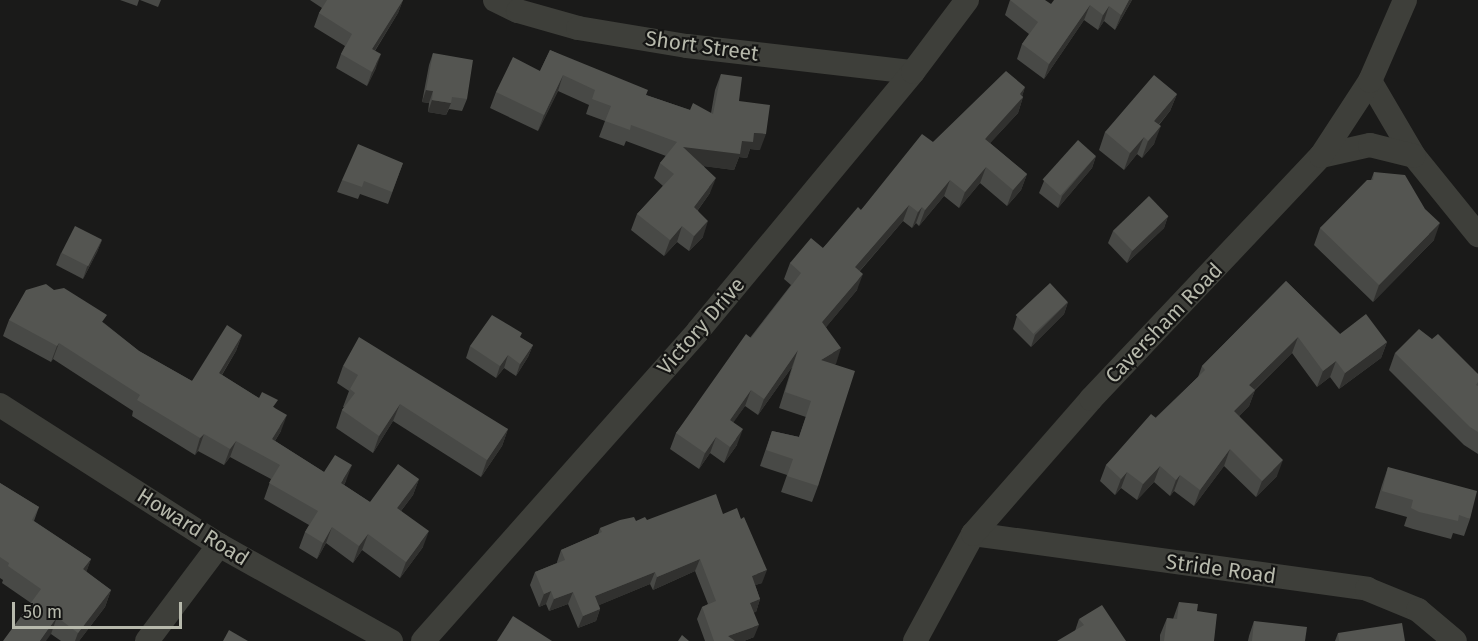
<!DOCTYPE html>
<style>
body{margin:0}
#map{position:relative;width:1478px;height:641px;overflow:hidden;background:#1a1a19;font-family:"Fira Sans",sans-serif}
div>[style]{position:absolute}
.minor>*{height:24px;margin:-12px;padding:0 12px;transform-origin:12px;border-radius:12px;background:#3e3f3a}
.wall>*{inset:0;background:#484946}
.shaded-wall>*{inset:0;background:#31312f}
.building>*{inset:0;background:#545551;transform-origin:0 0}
span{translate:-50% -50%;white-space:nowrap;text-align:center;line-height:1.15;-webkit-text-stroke:4.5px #151514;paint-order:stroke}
.street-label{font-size:21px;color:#b7b9ac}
.scale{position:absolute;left:12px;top:602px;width:170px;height:27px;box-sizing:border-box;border:3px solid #b7b9ac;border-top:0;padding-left:8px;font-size:18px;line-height:21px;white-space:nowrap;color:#b7b9ac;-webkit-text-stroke:4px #151514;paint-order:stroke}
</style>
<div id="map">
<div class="minor">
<div style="left:495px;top:0;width:25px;rotate:26deg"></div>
<div style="left:518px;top:11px;width:62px;rotate:15.8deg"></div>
<div style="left:578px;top:28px;width:110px;rotate:9.4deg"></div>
<div style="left:687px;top:46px;width:227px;rotate:6.6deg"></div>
<div style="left:1370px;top:81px;width:87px;rotate:59.6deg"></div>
<div style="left:1414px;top:156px;width:102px;rotate:51deg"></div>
<div style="left:1321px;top:156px;width:50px;rotate:-12.7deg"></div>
<div style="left:1370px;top:145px;width:45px;rotate:14deg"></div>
<div style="left:0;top:405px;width:260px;rotate:32.6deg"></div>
<div style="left:219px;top:545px;width:197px;rotate:29.2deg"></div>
<div style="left:973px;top:534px;width:398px;rotate:7.9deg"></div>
<div style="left:1367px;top:589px;width:55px;rotate:22.4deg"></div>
<div style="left:1418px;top:610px;width:48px;rotate:40deg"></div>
<div style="left:147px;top:641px;width:120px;rotate:-53.1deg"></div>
<div style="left:423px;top:641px;width:414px;rotate:-48.4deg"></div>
<div style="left:698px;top:331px;width:337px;rotate:-50.3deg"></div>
<div style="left:913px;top:72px;width:90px;rotate:-53.1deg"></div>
<div style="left:915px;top:641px;width:122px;rotate:-61.5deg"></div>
<div style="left:973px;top:534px;width:179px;rotate:-48.8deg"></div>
<div style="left:1091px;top:399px;width:335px;rotate:-46.6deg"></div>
<div style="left:1321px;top:156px;width:90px;rotate:-56.8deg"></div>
<div style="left:1370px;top:81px;width:88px;rotate:-66.6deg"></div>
</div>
<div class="wall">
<div style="clip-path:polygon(120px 0,139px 0,137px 6px)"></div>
<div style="clip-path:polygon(140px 0,161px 0,158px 7px)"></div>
<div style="clip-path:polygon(310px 0,403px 0,398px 13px,375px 51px,376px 68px,367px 86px,336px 68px,341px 54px,345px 46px,314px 27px,319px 13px,322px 8px)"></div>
<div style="clip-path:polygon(1010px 0,1051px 4px,1132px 0,1115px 30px,1104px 21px,1098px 30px,1084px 20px,1044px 79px,1017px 59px,1022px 44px,1029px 34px,1005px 15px)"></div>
<div style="clip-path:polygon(550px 50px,646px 95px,690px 110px,711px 113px,715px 90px,721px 74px,739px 101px,760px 150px,750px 149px,747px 158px,739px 157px,734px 170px,704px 166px,710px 193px,698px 210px,703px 237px,689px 251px,677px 242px,664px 256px,631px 230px,637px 214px,663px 186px,654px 178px,660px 163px,666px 156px,626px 141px,624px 146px,599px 137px,605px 121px,586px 114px,589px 105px,558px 91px,538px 131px,490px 108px,496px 92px,540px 71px)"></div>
<div style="clip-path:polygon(433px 53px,467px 99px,462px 111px,449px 109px,446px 115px,428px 112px,429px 103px,422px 102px,429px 65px)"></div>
<div style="clip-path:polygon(1025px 87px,1022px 96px,1023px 97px,1018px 113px,990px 143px,1027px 174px,1021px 190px,1007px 206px,980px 183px,959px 208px,944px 196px,919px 226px,916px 223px,912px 228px,903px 221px,860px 271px,857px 290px,826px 327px,836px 364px,834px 364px,818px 486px,812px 502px,781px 492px,787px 475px,760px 466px,772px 431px,799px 437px,806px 417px,779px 408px,792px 367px,758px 415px,745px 406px,733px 422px,737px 445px,724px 463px,710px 453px,699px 469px,670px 449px,676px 433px,791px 285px,784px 279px,790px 263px,823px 248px,861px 210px,933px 142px)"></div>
<div style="clip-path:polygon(1177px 94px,1170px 111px,1159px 125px,1154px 144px,1142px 158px,1137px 154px,1124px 170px,1099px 150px,1105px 132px)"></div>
<div style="clip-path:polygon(1096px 156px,1092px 168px,1058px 208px,1039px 193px,1044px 181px)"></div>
<div style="clip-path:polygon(403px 163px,388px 204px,360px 194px,358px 199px,337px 192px,342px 180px)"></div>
<div style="clip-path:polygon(1374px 172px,1434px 240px,1373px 302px,1314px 245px,1320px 228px,1371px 180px)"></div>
<div style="clip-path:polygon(1168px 216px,1164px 228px,1127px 263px,1108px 243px,1113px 231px)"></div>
<div style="clip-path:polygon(102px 240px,97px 252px,83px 279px,56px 265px,61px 253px)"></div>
<div style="clip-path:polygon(1286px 281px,1340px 334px,1387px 342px,1381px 358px,1339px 389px,1330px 377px,1317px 387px,1292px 353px,1255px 390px,1249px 406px,1239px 416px,1277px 476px,1256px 497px,1224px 466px,1194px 506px,1174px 491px,1170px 496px,1154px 482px,1137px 500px,1121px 488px,1115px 495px,1100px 481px,1106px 465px,1198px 377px,1202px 366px)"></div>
<div style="clip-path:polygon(54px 290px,104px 323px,139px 351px,192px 381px,242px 335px,236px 351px,222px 375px,275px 408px,281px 431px,275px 441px,324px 472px,346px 481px,344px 485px,370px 502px,419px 479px,413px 495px,401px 511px,423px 547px,400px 578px,362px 550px,353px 563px,326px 543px,317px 559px,299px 548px,305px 532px,309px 525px,264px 499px,271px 479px,230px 457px,224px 465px,198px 451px,195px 455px,132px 416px,133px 411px,53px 359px,51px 362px,3px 336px,9px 320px)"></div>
<div style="clip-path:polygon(1068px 302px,1064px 314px,1031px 347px,1013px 329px,1017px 316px)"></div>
<div style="clip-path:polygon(521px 338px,533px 345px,528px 357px,516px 376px,504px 368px,496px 378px,466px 358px,470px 346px)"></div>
<div style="clip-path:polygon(1395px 353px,1478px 374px,1478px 454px,1464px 445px,1389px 370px)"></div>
<div style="clip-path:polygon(343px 366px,508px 429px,502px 446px,481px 477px,393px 421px,373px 453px,336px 428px,342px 410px,344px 407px,343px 407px,349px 391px,337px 383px)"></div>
<div style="clip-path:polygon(1388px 467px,1470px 519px,1464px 536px,1453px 533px,1451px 539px,1413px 529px,1404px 526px,1407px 517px,1375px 508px,1382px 485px)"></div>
<div style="clip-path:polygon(0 483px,39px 507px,34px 521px,91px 559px,86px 572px,111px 590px,105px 607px,79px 641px,61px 641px,51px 634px,31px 603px,2px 583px,3px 580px,0 578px)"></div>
<div style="clip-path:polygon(723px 514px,762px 583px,755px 585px,760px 599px,756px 612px,754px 612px,754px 637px,744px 641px,705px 641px,697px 619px,702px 607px,708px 604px,695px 571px,653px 590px,650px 584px,599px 605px,600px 609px,596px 621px,578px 628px,568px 604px,549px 611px,546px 604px,539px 607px,530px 585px,535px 572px,557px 563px,557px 562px,561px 550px,598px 534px,600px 528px,636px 521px)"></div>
<div style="clip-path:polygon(1179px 602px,1197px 611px,1214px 641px,1160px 641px,1160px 635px,1167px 618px,1173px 619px)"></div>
<div style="clip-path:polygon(1079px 619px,1126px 641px,1075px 631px)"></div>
<div style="clip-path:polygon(1254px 621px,1305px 641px,1248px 641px,1249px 636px)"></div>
<div style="clip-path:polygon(1338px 633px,1405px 641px,1335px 641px)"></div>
</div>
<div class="shaded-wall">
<div style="clip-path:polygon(403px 0,398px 13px,367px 63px,372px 49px)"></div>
<div style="clip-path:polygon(1129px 0,1132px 0,1115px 30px,1121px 15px)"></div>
<div style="clip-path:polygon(1090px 5px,1084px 20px,1044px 79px,1049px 64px)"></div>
<div style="clip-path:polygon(1109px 6px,1104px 21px,1098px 30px,1103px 15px)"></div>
<div style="clip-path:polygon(381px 54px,376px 68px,367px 86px,372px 72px)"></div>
<div style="clip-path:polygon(563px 75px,558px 91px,538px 131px,544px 115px)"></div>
<div style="clip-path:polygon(1025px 87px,1021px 100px,1023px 97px,1018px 113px,979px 155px,985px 139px)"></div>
<div style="clip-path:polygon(426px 90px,433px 91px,429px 103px,422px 102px)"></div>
<div style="clip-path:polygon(1177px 94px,1170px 111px,1147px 138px,1154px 121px)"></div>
<div style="clip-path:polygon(432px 100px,451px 103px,446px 115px,428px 112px)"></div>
<div style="clip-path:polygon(1161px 126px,1154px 144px,1142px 158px,1148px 141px)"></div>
<div style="clip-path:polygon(754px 133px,766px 134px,760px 150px,750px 149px,747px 158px,739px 157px,734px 170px,678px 163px,683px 147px,742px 141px)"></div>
<div style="clip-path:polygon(1144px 137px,1137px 154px,1124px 170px,1130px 153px)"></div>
<div style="clip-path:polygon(1096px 156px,1092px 168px,1058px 208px,1062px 196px)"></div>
<div style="clip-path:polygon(986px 167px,980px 183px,959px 208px,965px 192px)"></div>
<div style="clip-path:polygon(1027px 174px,1021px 190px,1007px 206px,1013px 190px)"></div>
<div style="clip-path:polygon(716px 178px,710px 193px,689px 222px,694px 207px)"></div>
<div style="clip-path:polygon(950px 180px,944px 196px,919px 226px,925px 210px)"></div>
<div style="clip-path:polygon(909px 205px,903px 221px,849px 283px,855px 267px)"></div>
<div style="clip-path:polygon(922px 207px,916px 223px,912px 228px,918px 212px)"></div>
<div style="clip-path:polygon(1168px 216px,1164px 228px,1127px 263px,1132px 251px)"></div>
<div style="clip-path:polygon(708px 221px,703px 237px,689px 251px,694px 236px)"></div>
<div style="clip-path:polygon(1440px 223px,1434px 240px,1373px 302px,1379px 285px)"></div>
<div style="clip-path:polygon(682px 226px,677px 242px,664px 256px,670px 240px)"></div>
<div style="clip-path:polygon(102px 240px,97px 252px,83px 279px,87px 267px)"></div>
<div style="clip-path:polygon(863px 274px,857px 290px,817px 338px,822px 322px)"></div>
<div style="clip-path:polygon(1068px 302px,1064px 314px,1031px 347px,1035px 335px)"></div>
<div style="clip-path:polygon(242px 335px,236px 351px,213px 389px,219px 373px)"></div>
<div style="clip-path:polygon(1298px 337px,1292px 353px,1243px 401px,1249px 385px)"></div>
<div style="clip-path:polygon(1387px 342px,1381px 358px,1339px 389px,1345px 373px)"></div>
<div style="clip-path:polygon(59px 343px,53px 359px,51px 362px,57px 346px)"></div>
<div style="clip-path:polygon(533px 345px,528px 357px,516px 376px,520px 364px)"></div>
<div style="clip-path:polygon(841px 348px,836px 364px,815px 376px,821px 360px)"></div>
<div style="clip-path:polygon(798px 350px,792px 367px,758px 415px,764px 399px)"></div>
<div style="clip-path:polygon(508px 355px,504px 368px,496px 378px,500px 366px)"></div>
<div style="clip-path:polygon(1336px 361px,1330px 377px,1317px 387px,1323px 371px)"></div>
<div style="clip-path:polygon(751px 390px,745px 406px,724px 436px,730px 420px)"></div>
<div style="clip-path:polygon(1255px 390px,1249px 406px,1228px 427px,1234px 411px)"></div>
<div style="clip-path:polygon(400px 404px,393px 421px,373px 453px,379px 436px)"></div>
<div style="clip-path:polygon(287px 415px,281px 431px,266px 455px,272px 439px)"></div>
<div style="clip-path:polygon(508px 429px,502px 446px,481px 477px,487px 460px)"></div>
<div style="clip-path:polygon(743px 429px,737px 445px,724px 463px,730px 447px)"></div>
<div style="clip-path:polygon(204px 434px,198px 451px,195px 455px,200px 438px)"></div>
<div style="clip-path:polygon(716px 437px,710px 453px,699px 469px,705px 453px)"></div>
<div style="clip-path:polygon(236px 441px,230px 457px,224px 465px,230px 449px)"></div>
<div style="clip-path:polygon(1230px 449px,1224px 466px,1194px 506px,1200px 490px)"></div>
<div style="clip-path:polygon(1283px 460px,1277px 476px,1256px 497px,1262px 481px)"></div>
<div style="clip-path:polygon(352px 465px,346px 481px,335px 499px,341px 483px)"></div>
<div style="clip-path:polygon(1160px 466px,1154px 482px,1137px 500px,1143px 484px)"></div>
<div style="clip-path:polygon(1127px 472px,1121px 488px,1115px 495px,1121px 479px)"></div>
<div style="clip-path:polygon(1180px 475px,1174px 491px,1170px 496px,1176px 480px)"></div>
<div style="clip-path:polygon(419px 479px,413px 495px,391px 524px,397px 508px)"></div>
<div style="clip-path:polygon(332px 527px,326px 543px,317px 559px,323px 543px)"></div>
<div style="clip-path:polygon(429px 531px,423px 547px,400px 578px,406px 562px)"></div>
<div style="clip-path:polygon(368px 534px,362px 550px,353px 563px,359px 546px)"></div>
<div style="clip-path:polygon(91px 559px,85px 576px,83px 569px)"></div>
<div style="clip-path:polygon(700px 559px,695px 571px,653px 590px,657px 577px)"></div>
<div style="clip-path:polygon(767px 570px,762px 583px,747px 588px,752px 576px)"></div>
<div style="clip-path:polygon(655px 572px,650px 584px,590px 609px,595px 596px)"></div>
<div style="clip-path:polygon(111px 590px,105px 607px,79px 641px,75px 641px,78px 633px)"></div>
<div style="clip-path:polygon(551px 591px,546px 604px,539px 607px,544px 594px)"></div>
<div style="clip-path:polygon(573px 592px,568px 604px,549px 611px,554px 599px)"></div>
<div style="clip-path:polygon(760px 599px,756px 612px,746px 615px,750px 603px)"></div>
<div style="clip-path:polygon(600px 609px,596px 621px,578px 628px,583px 616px)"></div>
<div style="clip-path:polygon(57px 617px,51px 634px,46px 641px,40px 641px)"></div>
<div style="clip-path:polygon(759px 625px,754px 637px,744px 641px,726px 641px,728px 636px)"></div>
</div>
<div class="building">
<div style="clip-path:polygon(327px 0,403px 0,372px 49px,381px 54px,372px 72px,341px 54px,352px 34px,319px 13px)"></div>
<div style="clip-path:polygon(1010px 0,1045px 0,1051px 4px,1054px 0,1129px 0,1121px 15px,1109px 6px,1103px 15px,1090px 5px,1049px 64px,1022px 44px,1038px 22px)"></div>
<div style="clip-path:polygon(550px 50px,648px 90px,646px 95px,690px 110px,693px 103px,713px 114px,721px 74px,742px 77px,739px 101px,770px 105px,766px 134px,754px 133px,753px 142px,742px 141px,740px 154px,683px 147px,716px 178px,694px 207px,708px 221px,694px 236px,682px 226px,670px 240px,637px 214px,674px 174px,660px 163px,677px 142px,631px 125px,630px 130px,605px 121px,611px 106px,592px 99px,595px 90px,563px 75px,544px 115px,496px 92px,513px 57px,540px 71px)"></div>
<div style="clip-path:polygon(433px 53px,473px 60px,467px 99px,452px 97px,451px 103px,432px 100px,433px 91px,426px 90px)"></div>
<div style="clip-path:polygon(1006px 71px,1025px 87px,1020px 94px,1023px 97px,985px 139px,1027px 174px,1013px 190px,986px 167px,965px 192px,950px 180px,925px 210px,922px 207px,918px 212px,909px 205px,855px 267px,863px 274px,822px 322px,841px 348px,821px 360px,855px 371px,818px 486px,787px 476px,793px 459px,766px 450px,772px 431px,799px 437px,811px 401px,785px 392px,798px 350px,764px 399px,751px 390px,730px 420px,743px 429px,730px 447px,716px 437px,705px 453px,676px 433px,746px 334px,751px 338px,801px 273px,790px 263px,811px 238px,823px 248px,858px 207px,861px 210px,922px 134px,933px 142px)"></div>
<div style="clip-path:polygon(1154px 75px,1177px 94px,1154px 121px,1161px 126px,1148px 141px,1144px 137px,1130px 153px,1105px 132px)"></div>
<div style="left:1078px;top:140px;width:24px;height:53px;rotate:42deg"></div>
<div style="clip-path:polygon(358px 144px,403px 163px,392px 192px,364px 181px,362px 187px,342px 180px)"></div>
<div style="clip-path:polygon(1374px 172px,1405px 175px,1425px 209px,1440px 223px,1379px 285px,1320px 228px,1367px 180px,1373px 180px)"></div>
<div style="left:1149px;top:196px;width:28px;height:50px;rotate:46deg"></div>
<div style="left:75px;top:226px;width:30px;height:30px;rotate:27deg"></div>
<div style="clip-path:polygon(1286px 281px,1340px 334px,1366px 314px,1387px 342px,1345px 373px,1336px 361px,1323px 371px,1298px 337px,1249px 385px,1255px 390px,1234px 411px,1283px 460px,1262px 481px,1230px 449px,1200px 490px,1180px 475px,1176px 480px,1160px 466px,1143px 484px,1127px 472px,1121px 479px,1106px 465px,1151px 414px,1156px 418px,1205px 370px,1202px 366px)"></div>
<div style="left:1050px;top:283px;width:26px;height:47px;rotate:47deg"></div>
<div style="clip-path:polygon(46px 284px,54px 290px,64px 288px,107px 315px,102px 322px,139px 351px,192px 381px,227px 325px,242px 335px,219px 373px,259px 398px,262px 392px,278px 400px,273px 407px,287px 415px,272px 439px,324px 472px,335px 455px,352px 465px,341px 483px,370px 502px,398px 464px,419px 479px,397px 508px,429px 531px,406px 562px,368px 534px,359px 546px,332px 527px,323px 543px,305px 532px,318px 511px,269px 483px,280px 465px,236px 441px,230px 449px,204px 434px,200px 438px,137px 400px,140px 395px,59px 343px,57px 346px,9px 320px,26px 290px)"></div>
<div style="clip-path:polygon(492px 315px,522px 333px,520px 337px,533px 345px,520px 364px,508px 355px,500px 366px,470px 346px)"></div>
<div style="clip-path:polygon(1419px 329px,1432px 339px,1438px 334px,1478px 374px,1478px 382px,1476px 385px,1478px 386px,1478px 432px,1470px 427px,1395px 353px)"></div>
<div style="clip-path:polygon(359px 337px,508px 429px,487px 460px,400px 404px,379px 436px,342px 410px,355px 393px,350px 389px,358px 375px,343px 366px)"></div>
<div style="clip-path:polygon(1388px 467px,1477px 491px,1470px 519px,1459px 515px,1458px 521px,1419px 512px,1411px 508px,1413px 500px,1382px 491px)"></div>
<div style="clip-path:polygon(0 483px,39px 507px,32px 520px,91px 559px,83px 569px,111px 590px,78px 633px,57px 617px,40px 641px,3px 641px,41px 589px,8px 566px,9px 563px,0 557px)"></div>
<div style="clip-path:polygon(716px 494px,723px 514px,737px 508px,741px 519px,744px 517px,767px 570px,752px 576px,760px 599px,750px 603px,759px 625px,728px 636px,735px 641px,714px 641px,702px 607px,716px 601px,700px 559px,657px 577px,655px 572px,595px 596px,600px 609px,583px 616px,573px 592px,554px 599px,551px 591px,544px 594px,535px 572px,565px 560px,561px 550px,602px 532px,600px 528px,620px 520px,634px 517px,636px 521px,645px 517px,647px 520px)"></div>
<div style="clip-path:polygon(1179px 602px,1198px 604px,1197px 611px,1217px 614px,1214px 641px,1164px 641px,1167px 618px,1177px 619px)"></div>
<div style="clip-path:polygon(1102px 605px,1126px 641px,1057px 641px,1084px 625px,1079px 619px)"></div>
<div style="clip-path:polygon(513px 616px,552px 641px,497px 641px)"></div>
<div style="clip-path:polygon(1254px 621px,1307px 627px,1305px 641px,1252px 641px)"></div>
<div style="clip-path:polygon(1402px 623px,1405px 641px,1339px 641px,1338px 633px)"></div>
<div style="clip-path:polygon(229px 630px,248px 641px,223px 641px)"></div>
<div style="clip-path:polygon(682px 635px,689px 641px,678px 641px)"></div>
</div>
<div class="street-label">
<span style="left:702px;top:46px;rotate:8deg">Short Street</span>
<span style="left:1164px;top:323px;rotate:-46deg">Caversham Road</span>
<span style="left:701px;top:326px;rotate:-49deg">Victory Drive</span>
<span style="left:193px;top:527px;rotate:32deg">Howard Road</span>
<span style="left:1221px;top:569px;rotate:8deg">Stride Road</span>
</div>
<div class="scale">50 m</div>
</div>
